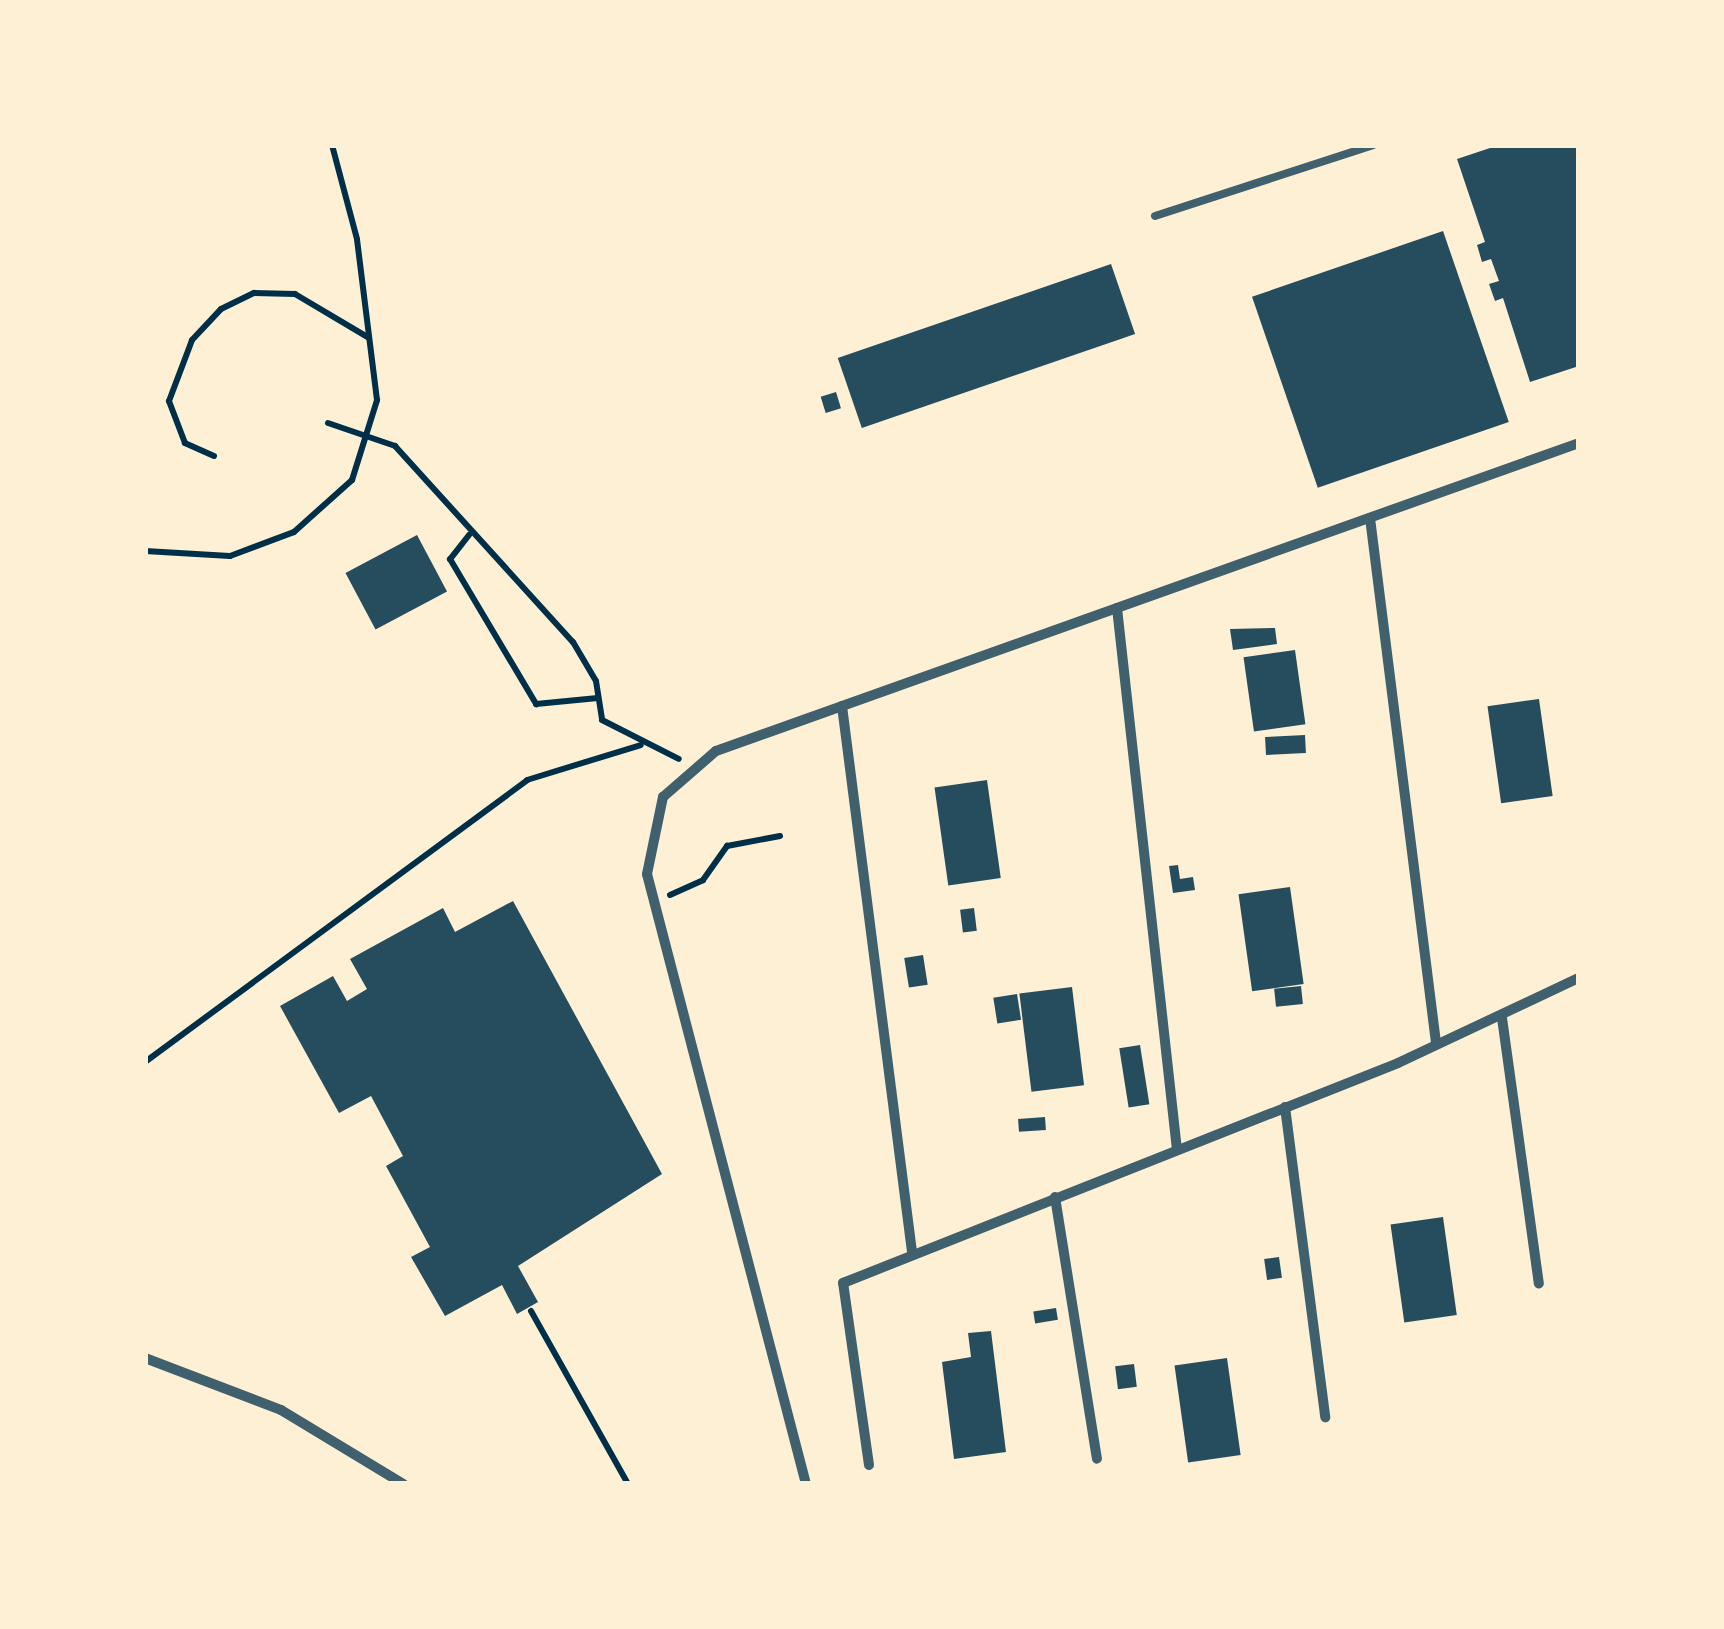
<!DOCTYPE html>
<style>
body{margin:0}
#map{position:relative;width:1724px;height:1629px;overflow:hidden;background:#fdf0d5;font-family:"Fira Sans Condensed",sans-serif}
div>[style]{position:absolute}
.building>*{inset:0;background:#264d5e;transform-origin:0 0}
.path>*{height:6px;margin:-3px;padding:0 3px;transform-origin:3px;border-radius:3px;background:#003049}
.service>*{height:8px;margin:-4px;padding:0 4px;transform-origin:4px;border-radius:4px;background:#3f606c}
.minor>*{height:10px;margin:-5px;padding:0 5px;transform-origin:5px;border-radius:5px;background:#3f606c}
span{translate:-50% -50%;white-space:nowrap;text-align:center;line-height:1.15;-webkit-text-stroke:10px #fdf0d5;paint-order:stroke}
.frame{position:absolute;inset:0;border:148px solid #fdf0d5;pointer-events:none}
</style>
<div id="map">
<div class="building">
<div style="clip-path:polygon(1499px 145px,1579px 145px,1579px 366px,1530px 382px,1503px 298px,1495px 301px,1489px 284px,1499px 281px,1491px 259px,1482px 262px,1477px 245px,1485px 242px,1457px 159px)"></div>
<div style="left:1443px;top:231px;width:202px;height:202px;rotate:71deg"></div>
<div style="left:1111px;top:264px;width:74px;height:289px;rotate:71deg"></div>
<div style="left:836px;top:392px;width:17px;height:16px;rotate:73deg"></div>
<div style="left:417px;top:535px;width:64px;height:81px;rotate:62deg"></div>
<div style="clip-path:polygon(1275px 628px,1277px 644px,1233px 650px,1230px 629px)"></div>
<div style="left:1295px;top:650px;width:75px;height:52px;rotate:82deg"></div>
<div style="left:1539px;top:699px;width:98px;height:52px;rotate:82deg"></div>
<div style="left:1305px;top:735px;width:18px;height:40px;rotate:87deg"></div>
<div style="left:987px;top:780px;width:99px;height:53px;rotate:82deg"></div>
<div style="clip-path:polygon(1178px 865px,1180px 879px,1193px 877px,1195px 890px,1173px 893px,1169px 866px)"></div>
<div style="left:1290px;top:887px;width:98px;height:52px;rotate:82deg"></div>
<div style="clip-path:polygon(513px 901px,662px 1174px,518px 1266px,538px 1302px,517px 1314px,502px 1285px,445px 1316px,411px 1257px,430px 1247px,386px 1166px,403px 1156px,371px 1096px,339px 1113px,280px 1006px,333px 976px,347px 1001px,367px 989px,350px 959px,443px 908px,455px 932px)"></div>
<div style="left:974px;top:908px;width:23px;height:14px;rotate:83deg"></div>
<div style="left:923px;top:955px;width:30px;height:19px;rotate:81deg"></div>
<div style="left:1301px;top:986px;width:18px;height:27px;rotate:84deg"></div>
<div style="left:1072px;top:987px;width:99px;height:53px;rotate:83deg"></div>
<div style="left:1017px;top:994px;width:26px;height:24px;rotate:81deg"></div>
<div style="left:1140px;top:1045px;width:60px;height:21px;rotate:81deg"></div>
<div style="left:1045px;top:1117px;width:13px;height:27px;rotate:86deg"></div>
<div style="left:1443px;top:1217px;width:99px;height:53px;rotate:82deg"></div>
<div style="left:1279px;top:1257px;width:21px;height:15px;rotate:82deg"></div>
<div style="left:1056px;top:1308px;width:12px;height:23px;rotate:81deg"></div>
<div style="clip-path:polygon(991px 1331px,1006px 1452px,954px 1459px,942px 1362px,971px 1357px,968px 1333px)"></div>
<div style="left:1227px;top:1358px;width:98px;height:53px;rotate:82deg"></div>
<div style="left:1134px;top:1364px;width:23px;height:19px;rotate:83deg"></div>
</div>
<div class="path">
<div style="left:328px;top:423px;width:71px;rotate:18.9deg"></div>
<div style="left:395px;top:446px;width:265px;rotate:47.8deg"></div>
<div style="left:573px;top:642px;width:45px;rotate:59.5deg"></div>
<div style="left:596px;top:681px;width:39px;rotate:81deg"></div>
<div style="left:602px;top:720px;width:86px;rotate:26.9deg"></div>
<div style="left:214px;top:456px;width:32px;rotate:-156deg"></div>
<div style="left:185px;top:443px;width:45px;rotate:-110.9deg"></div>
<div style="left:169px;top:401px;width:65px;rotate:-69.3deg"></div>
<div style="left:192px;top:340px;width:42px;rotate:-46.9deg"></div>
<div style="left:221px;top:309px;width:37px;rotate:-26deg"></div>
<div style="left:254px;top:293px;width:41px;rotate:1.4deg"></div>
<div style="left:295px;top:294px;width:86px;rotate:30.7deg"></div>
<div style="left:469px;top:535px;width:31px;rotate:128deg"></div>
<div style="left:450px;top:559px;width:169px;rotate:59.3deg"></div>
<div style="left:536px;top:704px;width:62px;rotate:-5.5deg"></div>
<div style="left:145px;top:551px;width:85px;rotate:3.4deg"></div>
<div style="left:230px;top:556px;width:68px;rotate:-20.6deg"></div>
<div style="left:294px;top:532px;width:78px;rotate:-41.9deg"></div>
<div style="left:352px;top:480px;width:84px;rotate:-72.6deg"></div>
<div style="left:377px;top:400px;width:162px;rotate:-97.1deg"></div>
<div style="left:357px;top:239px;width:97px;rotate:-104.9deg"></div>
<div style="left:670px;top:895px;width:36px;rotate:-24deg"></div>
<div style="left:703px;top:880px;width:42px;rotate:-54.8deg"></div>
<div style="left:727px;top:846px;width:54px;rotate:-10.7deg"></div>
<div style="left:145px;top:1062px;width:475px;rotate:-36.4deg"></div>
<div style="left:527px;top:780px;width:119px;rotate:-17.1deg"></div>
<div style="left:531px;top:1311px;width:198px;rotate:60.7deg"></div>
</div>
<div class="service">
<div style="left:1155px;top:216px;width:229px;rotate:-18deg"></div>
</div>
<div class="minor">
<div style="left:1370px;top:518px;width:529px;rotate:82.83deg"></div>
<div style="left:1117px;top:608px;width:545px;rotate:83.68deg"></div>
<div style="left:842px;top:706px;width:550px;rotate:82.69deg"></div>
<div style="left:1502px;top:1018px;width:268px;rotate:82.1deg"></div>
<div style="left:1285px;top:1107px;width:313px;rotate:82.6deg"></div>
<div style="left:1055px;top:1197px;width:265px;rotate:80.9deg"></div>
<div style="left:145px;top:1358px;width:146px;rotate:20.9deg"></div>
<div style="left:281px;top:1410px;width:143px;rotate:31.2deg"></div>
<div style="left:869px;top:1465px;width:184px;rotate:-98.1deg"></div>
<div style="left:843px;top:1283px;width:597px;rotate:-21.62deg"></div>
<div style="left:1398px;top:1063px;width:200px;rotate:-25.2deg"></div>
<div style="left:806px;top:1484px;width:630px;rotate:-104.61deg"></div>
<div style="left:647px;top:874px;width:79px;rotate:-78.3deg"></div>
<div style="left:663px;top:797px;width:70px;rotate:-41deg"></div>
<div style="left:716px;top:751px;width:916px;rotate:-19.64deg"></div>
</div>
<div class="frame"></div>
</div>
